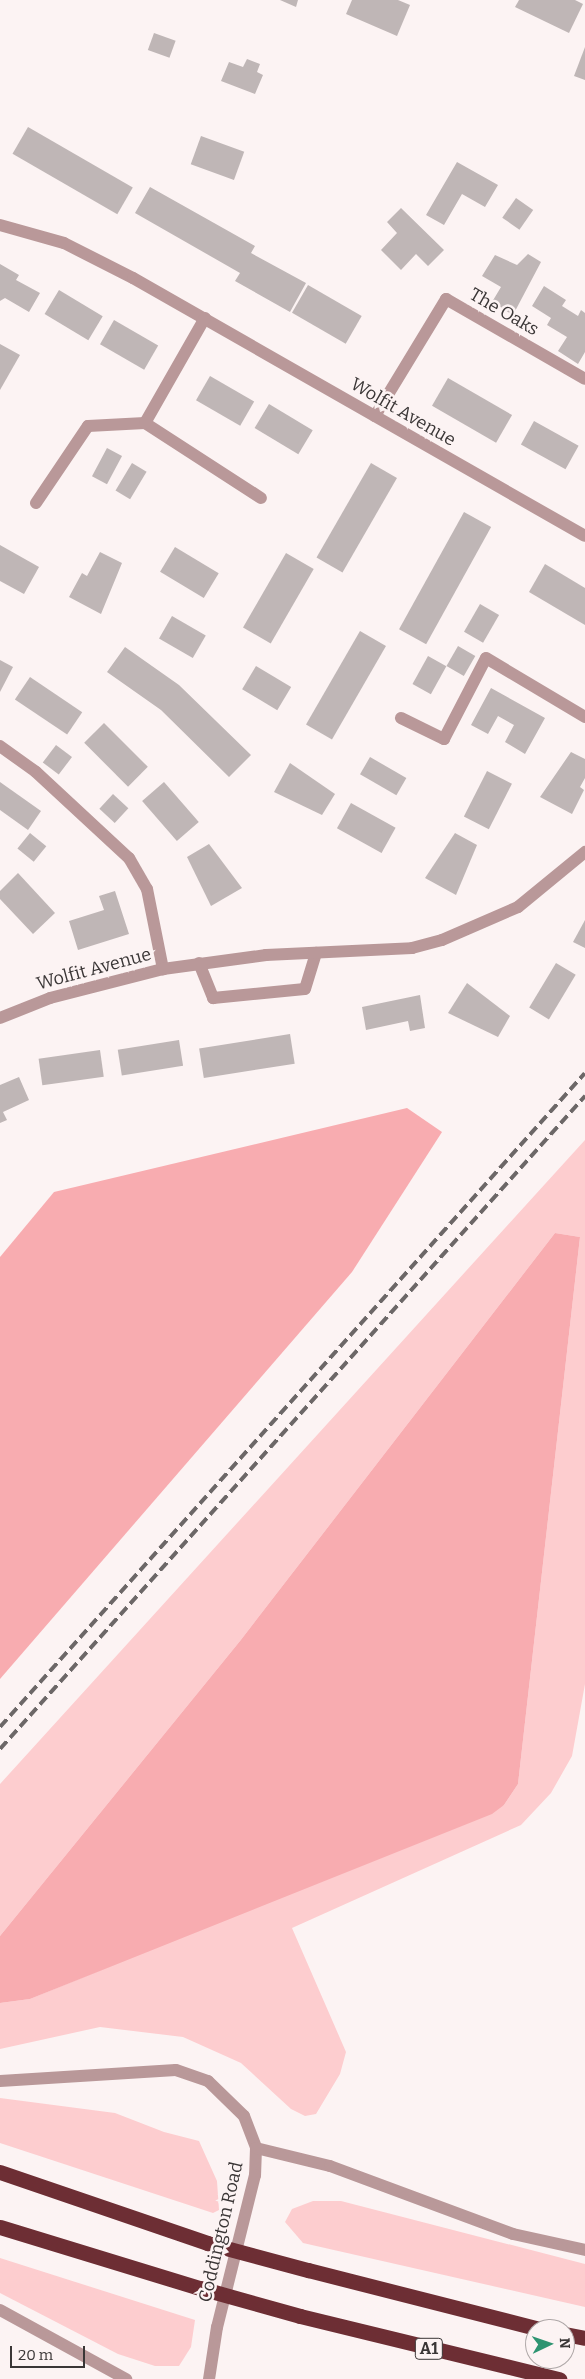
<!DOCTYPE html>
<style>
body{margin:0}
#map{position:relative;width:585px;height:2379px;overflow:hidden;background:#fcf3f3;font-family:Bitter,serif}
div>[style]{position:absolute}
.green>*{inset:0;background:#fdcdcf}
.water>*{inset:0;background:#f8acb0}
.building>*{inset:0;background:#bfb6b6;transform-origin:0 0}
.minor>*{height:12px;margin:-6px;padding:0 6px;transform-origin:6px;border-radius:6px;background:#b99899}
.highway>*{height:15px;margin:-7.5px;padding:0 7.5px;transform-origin:7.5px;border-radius:7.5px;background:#6d2e34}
.rail>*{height:4px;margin-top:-2px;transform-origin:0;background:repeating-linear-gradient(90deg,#6c6767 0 10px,transparent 0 15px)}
.highway-bridge>*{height:15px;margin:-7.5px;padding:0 7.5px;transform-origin:7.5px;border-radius:7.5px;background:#6d2e34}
span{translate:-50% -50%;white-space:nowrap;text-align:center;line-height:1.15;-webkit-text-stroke:5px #fcf3f3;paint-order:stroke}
.shield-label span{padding:1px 4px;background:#fcf3f3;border:1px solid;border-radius:4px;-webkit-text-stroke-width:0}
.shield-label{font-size:16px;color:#3a3636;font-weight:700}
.street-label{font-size:18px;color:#3a3636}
.north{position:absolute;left:525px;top:2319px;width:50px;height:50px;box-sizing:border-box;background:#fcf3f3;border:1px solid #aea7a7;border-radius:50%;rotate:87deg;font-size:14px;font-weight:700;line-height:20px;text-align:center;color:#3a3636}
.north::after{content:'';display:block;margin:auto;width:18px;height:22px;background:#2e9471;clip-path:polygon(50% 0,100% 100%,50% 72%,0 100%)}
.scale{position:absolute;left:10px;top:2346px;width:75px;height:22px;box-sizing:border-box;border:2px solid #3a3636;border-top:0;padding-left:6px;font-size:15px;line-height:18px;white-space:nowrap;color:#3a3636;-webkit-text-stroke:4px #fcf3f3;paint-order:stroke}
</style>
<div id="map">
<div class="green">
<div style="clip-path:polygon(585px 1140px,585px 1684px,572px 1756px,551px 1793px,521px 1825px,292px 1928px,346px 2052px,340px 2074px,316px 2114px,305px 2116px,291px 2109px,241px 2063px,183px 2037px,100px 2027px,0 2049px,0 2003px,30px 1999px,504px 1805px,518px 1784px,580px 1237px,555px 1233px,240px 1641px,0 1936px,0 1784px)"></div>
<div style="clip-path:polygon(0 2098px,115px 2113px,164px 2132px,199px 2141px,217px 2181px,219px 2210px,213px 2213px,0 2143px)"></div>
<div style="clip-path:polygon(313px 2201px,341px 2201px,585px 2264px,585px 2307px,303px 2243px,285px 2222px,292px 2209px)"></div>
<div style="clip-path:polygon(0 2258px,195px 2320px,191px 2347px,179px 2366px,155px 2366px,118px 2354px,0 2293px)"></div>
</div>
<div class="water">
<div style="clip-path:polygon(407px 1108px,442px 1132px,352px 1272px,0 1679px,0 1257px,54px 1192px)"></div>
<div style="clip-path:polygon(555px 1233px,580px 1237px,518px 1784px,504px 1805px,492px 1814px,30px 1999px,0 2003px,0 1936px,240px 1641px)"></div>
</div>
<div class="building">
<div style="clip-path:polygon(280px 0,298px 0,296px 7px)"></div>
<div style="clip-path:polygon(352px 0,398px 0,410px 5px,397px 36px,346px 14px)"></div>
<div style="clip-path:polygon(519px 0,575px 0,583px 4px,569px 33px,515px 7px)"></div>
<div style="left:154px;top:33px;width:23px;height:18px;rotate:20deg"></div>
<div style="clip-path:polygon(585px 47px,585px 80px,574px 76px)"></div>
<div style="clip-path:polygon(247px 59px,260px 64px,257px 72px,263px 75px,255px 94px,221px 81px,229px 62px,243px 67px)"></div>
<div style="left:28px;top:127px;width:121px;height:31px;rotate:30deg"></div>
<div style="left:201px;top:136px;width:46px;height:30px;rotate:20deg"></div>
<div style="clip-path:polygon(457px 162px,498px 185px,485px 207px,462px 194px,444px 225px,426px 215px)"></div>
<div style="clip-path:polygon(150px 187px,255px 246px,251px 253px,306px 283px,290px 312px,235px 281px,240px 273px,135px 213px)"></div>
<div style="left:516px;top:198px;width:21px;height:24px;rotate:35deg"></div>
<div style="clip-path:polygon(401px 208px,444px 250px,428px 266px,416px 254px,401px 270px,381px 250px,397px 233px,387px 222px)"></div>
<div style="clip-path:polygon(528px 254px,541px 262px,513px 315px,492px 302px,501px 287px,482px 276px,495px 255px,517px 265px)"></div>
<div style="clip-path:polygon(0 264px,19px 275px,16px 280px,40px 293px,29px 312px,5px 298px,0 301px)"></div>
<div style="left:308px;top:285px;width:62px;height:32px;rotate:30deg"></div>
<div style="clip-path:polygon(544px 286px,566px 300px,562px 306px,578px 316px,581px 310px,585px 313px,585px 352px,578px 364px,558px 351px,567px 337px,547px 325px,551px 318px,532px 306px)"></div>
<div style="left:59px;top:290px;width:51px;height:28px;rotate:31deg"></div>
<div style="left:114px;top:320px;width:51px;height:28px;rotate:30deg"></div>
<div style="clip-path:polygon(0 344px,20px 355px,0 390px)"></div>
<div style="left:210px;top:376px;width:51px;height:28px;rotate:30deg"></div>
<div style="left:448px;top:378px;width:74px;height:32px;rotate:30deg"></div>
<div style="left:269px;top:404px;width:51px;height:28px;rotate:31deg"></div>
<div style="left:534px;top:421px;width:51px;height:27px;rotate:29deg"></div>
<div style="left:107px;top:448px;width:17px;height:32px;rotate:28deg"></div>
<div style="left:132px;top:463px;width:17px;height:32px;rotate:31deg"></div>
<div style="left:371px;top:463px;width:30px;height:109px;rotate:30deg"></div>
<div style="left:464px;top:512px;width:31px;height:134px;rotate:29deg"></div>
<div style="clip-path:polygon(0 545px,39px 567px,24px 594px,0 581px)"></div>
<div style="left:175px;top:547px;width:51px;height:29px;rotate:31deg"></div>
<div style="clip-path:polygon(100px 552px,122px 563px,101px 614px,69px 597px,82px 573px,87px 576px)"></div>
<div style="left:286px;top:553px;width:32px;height:86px;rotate:30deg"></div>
<div style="clip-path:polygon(545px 564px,585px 588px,585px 625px,529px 592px)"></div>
<div style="left:480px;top:604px;width:22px;height:32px;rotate:30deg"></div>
<div style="left:172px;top:616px;width:39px;height:26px;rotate:30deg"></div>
<div style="left:360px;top:631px;width:30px;height:108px;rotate:30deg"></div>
<div style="left:458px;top:646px;width:20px;height:23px;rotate:30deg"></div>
<div style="clip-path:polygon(125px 647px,179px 685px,251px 755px,229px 777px,161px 710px,107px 672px)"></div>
<div style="left:428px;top:656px;width:21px;height:32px;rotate:29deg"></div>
<div style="clip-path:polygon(0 660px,13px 667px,0 692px)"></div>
<div style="left:256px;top:666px;width:41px;height:27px;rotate:31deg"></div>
<div style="left:30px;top:677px;width:63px;height:27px;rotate:34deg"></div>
<div style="clip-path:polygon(491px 688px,545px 718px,525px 754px,505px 742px,514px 725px,498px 716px,488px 734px,471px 725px)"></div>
<div style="left:104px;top:723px;width:62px;height:28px;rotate:45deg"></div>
<div style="left:56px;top:745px;width:20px;height:22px;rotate:37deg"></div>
<div style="clip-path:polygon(571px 752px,585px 759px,585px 778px,580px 787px,584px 790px,572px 814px,540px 797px)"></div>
<div style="left:370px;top:757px;width:42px;height:20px;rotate:30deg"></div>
<div style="clip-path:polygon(290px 763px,335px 794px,322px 815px,274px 792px)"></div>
<div style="left:487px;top:771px;width:28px;height:51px;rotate:27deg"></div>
<div style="clip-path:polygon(0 782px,41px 811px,28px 830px,0 810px)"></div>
<div style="left:164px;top:782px;width:53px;height:29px;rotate:49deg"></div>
<div style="left:113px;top:794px;width:21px;height:20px;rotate:43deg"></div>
<div style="left:351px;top:803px;width:51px;height:29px;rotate:29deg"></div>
<div style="left:30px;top:833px;width:21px;height:20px;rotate:39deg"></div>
<div style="clip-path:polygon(455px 833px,477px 845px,456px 895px,425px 878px)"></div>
<div style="clip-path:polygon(209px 844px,242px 888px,211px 906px,187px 857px)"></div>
<div style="clip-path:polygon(18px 873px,55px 913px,33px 934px,0 899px,0 891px)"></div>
<div style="clip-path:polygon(115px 891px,129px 934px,78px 950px,69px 921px,104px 910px,99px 896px)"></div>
<div style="clip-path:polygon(585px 920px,585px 948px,573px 942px)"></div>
<div style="left:556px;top:963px;width:23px;height:52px;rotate:31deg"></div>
<div style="clip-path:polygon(467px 983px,510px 1016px,498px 1037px,448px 1013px)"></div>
<div style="clip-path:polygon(420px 995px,425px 1028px,410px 1031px,408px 1021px,366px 1030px,362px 1007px)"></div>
<div style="left:290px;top:1034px;width:30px;height:92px;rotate:81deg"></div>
<div style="left:179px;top:1040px;width:26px;height:62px;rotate:81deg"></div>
<div style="left:100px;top:1050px;width:27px;height:62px;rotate:82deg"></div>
<div style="clip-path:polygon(19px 1077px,29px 1100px,3px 1112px,7px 1120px,0 1123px,0 1085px)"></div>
</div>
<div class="minor">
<div style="left:0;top:225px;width:66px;rotate:15.7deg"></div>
<div style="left:64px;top:243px;width:77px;rotate:26.9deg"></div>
<div style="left:133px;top:278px;width:520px;rotate:29.72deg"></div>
<div style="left:375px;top:416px;width:137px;rotate:-58.7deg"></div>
<div style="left:446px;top:299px;width:160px;rotate:29.9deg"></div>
<div style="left:145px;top:423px;width:138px;rotate:32.9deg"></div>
<div style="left:36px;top:503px;width:93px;rotate:-56deg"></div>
<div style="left:88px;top:426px;width:57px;rotate:-3deg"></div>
<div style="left:145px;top:423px;width:121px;rotate:-60.3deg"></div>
<div style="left:401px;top:718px;width:48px;rotate:26deg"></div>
<div style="left:444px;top:739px;width:91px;rotate:-62.6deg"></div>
<div style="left:486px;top:658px;width:115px;rotate:30.8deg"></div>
<div style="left:0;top:746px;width:44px;rotate:35.8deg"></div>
<div style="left:36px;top:772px;width:127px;rotate:42.8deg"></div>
<div style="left:129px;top:858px;width:36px;rotate:60deg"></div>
<div style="left:147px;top:889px;width:82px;rotate:78.7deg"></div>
<div style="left:199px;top:963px;width:38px;rotate:68deg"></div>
<div style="left:213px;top:998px;width:92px;rotate:-5.6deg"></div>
<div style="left:305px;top:989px;width:38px;rotate:-73deg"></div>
<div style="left:0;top:1018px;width:54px;rotate:-21.8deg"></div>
<div style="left:50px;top:998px;width:117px;rotate:-14.4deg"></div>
<div style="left:163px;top:969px;width:104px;rotate:-7.7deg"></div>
<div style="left:266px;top:955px;width:146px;rotate:-2.7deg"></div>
<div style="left:412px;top:948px;width:31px;rotate:-15deg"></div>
<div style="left:442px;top:940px;width:83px;rotate:-23.5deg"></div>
<div style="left:518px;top:907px;width:87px;rotate:-39.4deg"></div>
<div style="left:0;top:2081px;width:176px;rotate:-3.6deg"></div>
<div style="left:176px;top:2070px;width:34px;rotate:19deg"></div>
<div style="left:208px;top:2081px;width:50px;rotate:44.2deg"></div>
<div style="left:244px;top:2116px;width:34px;rotate:69deg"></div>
<div style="left:256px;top:2148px;width:27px;rotate:92deg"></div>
<div style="left:255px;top:2175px;width:157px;rotate:104deg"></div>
<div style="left:217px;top:2327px;width:53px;rotate:98.7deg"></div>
<div style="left:256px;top:2148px;width:76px;rotate:13.7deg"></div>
<div style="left:330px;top:2166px;width:195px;rotate:20.4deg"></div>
<div style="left:513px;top:2234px;width:74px;rotate:12.5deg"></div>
<div style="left:0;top:2310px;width:144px;rotate:28.7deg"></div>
</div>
<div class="highway">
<div style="left:0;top:2172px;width:219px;rotate:18.9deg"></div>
<div style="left:0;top:2227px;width:209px;rotate:17deg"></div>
<div style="left:308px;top:2270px;width:239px;rotate:14.3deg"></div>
<div style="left:300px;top:2316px;width:267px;rotate:13.7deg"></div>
<div style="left:565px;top:2334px;width:20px;rotate:11deg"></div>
</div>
<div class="rail">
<div style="left:0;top:1727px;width:877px;rotate:-48.19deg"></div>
<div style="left:0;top:1749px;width:877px;rotate:-48.14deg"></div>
</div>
<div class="highway-bridge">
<div style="left:207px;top:2243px;width:105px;rotate:15deg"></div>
<div style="left:200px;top:2288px;width:104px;rotate:15.6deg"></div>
</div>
<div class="shield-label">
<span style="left:429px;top:2349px">A1</span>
</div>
<div class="street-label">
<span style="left:504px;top:312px;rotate:30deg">The Oaks</span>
<span style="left:403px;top:412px;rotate:30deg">Wolfit Avenue</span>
<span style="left:94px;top:969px;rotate:-15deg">Wolfit Avenue</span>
<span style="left:221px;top:2232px;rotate:-77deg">Coddington Road</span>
</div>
<div class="north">N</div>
<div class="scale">20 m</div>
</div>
